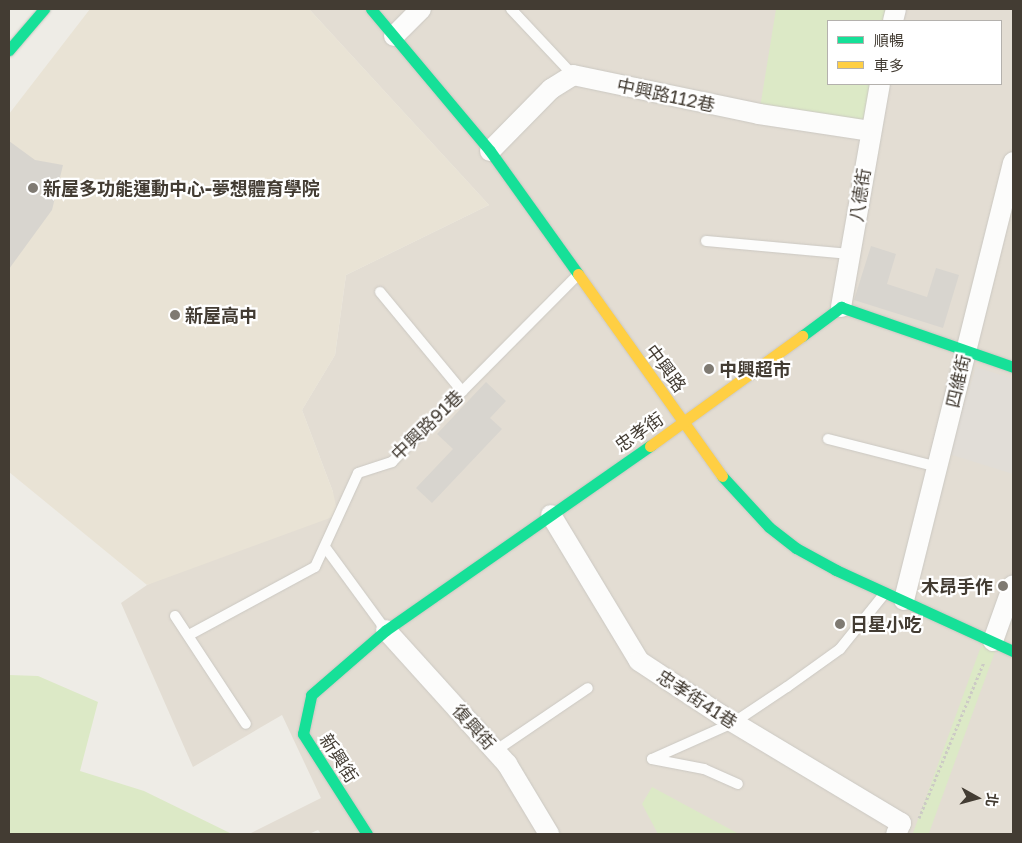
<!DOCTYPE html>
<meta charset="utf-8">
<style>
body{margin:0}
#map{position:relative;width:1022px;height:843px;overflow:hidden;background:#eeece6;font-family:"Golos Text","Noto Sans TC",sans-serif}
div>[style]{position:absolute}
.residential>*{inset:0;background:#e3ddd3}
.industrial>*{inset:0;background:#e1ddd7}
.education>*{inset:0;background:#e9e3d5}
.green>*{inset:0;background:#dce9c6;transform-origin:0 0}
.building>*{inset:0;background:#d8d5cf}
.path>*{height:3px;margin-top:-1.5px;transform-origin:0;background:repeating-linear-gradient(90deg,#cccac5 0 2.5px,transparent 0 5px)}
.roads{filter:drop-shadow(0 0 1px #cbc8c2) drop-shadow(0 0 1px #cbc8c2)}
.lane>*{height:10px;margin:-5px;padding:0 5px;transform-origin:5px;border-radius:5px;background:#fcfcfb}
.street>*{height:20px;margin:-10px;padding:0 10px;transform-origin:10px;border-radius:10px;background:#fcfcfb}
.fast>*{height:11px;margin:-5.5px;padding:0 5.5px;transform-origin:5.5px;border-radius:5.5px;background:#16e098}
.slow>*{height:11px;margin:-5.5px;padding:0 5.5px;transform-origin:5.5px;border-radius:5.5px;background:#ffcf43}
.dots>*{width:14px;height:14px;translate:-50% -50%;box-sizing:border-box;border:2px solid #fff;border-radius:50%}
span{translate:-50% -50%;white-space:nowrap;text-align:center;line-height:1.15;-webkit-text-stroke:4.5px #fff;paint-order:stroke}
.street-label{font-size:18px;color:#433c33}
.poi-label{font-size:18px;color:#433c33;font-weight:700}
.left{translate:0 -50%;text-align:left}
.right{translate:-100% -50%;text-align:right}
.frame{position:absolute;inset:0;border:10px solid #433c33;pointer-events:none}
.legend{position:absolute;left:827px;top:20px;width:175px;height:65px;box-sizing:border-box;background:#fff;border:1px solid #b4b1ad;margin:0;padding:6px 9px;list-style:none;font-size:15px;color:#433c33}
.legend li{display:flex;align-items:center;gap:10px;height:25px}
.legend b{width:25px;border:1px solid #b4b1ad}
.north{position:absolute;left:952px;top:773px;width:50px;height:50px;-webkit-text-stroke:4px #fff;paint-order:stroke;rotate:97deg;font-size:14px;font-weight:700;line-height:20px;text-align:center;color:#433c33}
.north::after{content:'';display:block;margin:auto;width:18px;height:22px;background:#433c33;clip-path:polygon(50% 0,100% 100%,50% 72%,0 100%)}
</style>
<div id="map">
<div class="residential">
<div style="clip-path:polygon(evenodd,309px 9px,1013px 9px,1013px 834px,321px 834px,318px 830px,309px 834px,249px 834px,321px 798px,282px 715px,193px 767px,121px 603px,147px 585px,333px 492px,302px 410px,335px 355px,346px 275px,489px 205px,309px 9px,828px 21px,1001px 21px,1001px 84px,828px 84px,828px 21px)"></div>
</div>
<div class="industrial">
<div style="clip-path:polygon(976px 367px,1013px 379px,1013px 474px,949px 454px)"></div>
</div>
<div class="education">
<div style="clip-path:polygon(90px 9px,309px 9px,489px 205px,346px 275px,335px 355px,302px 410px,333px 492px,338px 515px,147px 585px,9px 472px,9px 114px)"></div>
</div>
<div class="green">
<div style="clip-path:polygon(776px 9px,896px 9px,893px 21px,828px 21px,828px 84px,880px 84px,870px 131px,759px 114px)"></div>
<div style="left:984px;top:638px;width:15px;height:211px;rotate:20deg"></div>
<div style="clip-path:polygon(9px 675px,38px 676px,98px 702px,80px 771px,144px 791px,232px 834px,9px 834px)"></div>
<div style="clip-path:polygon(652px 787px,739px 834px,658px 834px,642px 804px)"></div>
</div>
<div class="building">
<div style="clip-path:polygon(9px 141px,35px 160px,63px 165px,52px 210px,9px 269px)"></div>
<div style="clip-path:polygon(871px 246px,896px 254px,887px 284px,927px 297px,936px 268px,959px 275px,943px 328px,854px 300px)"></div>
<div style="clip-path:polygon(486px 382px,506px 401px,490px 418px,502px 429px,432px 503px,416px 488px,453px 449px,437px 434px)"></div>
</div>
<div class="path">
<div style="left:919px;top:818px;width:169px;rotate:-67.4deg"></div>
</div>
<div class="roads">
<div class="lane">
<div style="left:511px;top:9px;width:91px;rotate:46.8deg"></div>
<div style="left:706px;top:241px;width:145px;rotate:5.2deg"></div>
<div style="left:380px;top:292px;width:129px;rotate:50.4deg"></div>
<div style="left:828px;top:439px;width:114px;rotate:14.3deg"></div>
<div style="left:325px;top:547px;width:102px;rotate:53.8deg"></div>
<div style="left:175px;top:616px;width:129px;rotate:56.7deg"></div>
<div style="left:189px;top:635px;width:143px;rotate:-28.4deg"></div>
<div style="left:315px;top:567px;width:103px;rotate:-65.4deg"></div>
<div style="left:358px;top:473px;width:36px;rotate:-18deg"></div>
<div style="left:392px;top:462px;width:262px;rotate:-45.2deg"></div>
<div style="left:495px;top:751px;width:112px;rotate:-34.1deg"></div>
<div style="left:652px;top:759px;width:89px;rotate:-24deg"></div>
<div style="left:733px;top:723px;width:65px;rotate:-33.7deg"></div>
<div style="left:787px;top:687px;width:65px;rotate:-35.6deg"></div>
<div style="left:840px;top:649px;width:72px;rotate:-51.2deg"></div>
<div style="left:652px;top:759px;width:53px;rotate:10.9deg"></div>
<div style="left:704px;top:769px;width:37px;rotate:24deg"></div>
</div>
<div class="street">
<div style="left:893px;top:21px;width:12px;rotate:-76deg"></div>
<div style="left:394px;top:36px;width:38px;rotate:-45deg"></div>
<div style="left:490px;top:151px;width:87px;rotate:-45.5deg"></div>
<div style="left:551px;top:89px;width:26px;rotate:-32deg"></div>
<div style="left:573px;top:75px;width:190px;rotate:11.8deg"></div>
<div style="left:759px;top:114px;width:112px;rotate:8.7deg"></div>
<div style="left:841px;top:307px;width:226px;rotate:-80.1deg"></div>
<div style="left:551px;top:515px;width:170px;rotate:58.9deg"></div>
<div style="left:639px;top:661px;width:98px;rotate:33.4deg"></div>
<div style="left:721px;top:715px;width:210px;rotate:31deg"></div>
<div style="left:901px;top:823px;width:12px;rotate:114deg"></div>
<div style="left:904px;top:600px;width:451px;rotate:-76deg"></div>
<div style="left:386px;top:630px;width:181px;rotate:47.9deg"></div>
<div style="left:507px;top:764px;width:82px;rotate:59deg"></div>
<div style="left:993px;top:641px;width:59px;rotate:-70.3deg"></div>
</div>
<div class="fast">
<div style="left:371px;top:9px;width:185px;rotate:50deg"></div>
<div style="left:490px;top:151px;width:151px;rotate:54.4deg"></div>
<div style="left:9px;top:50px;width:54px;rotate:-49.5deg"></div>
<div style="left:802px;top:336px;width:49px;rotate:-36.6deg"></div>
<div style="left:841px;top:307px;width:182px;rotate:19.2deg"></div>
<div style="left:722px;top:476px;width:69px;rotate:47.3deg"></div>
<div style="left:769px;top:527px;width:34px;rotate:38deg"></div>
<div style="left:796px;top:548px;width:46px;rotate:28.8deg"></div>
<div style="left:836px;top:570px;width:195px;rotate:24.6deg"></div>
<div style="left:367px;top:834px;width:119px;rotate:-122.6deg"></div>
<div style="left:303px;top:734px;width:40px;rotate:-78deg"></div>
<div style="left:311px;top:695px;width:99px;rotate:-40.9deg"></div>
<div style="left:386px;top:630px;width:322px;rotate:-34.9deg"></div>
</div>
<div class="slow">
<div style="left:578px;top:274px;width:248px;rotate:54.5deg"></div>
<div style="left:650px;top:446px;width:188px;rotate:-35.9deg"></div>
</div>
</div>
<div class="dots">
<div style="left:33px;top:188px;background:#7f7a72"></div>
<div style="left:175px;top:315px;background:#7f7a72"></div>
<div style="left:709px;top:369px;background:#7f7a72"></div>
<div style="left:1003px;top:586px;background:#7f7a72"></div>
<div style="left:840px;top:624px;background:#7f7a72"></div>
</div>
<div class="street-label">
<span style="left:666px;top:95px;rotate:12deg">中興路112巷</span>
<span style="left:860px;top:195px;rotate:-81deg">八德街</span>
<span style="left:666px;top:368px;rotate:53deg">中興路</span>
<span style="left:958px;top:381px;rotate:-77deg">四維街</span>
<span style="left:427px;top:425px;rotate:-44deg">中興路91巷</span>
<span style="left:639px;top:432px;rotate:-35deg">忠孝街</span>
<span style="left:697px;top:699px;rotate:33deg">忠孝街41巷</span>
<span style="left:474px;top:727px;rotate:48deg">復興街</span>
<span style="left:339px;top:758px;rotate:57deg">新興街</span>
</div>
<div class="poi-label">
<span class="left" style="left:43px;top:188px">新屋多功能運動中心-夢想體育學院</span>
<span class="left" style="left:185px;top:315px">新屋高中</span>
<span class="left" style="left:719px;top:369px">中興超市</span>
<span class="right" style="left:993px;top:586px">木昂手作</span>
<span class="left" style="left:850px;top:624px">日星小吃</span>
</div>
<div class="frame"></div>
<ul class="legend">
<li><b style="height:6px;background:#16e098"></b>順暢</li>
<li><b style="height:6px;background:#ffcf43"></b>車多</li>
</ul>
<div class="north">北</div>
</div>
